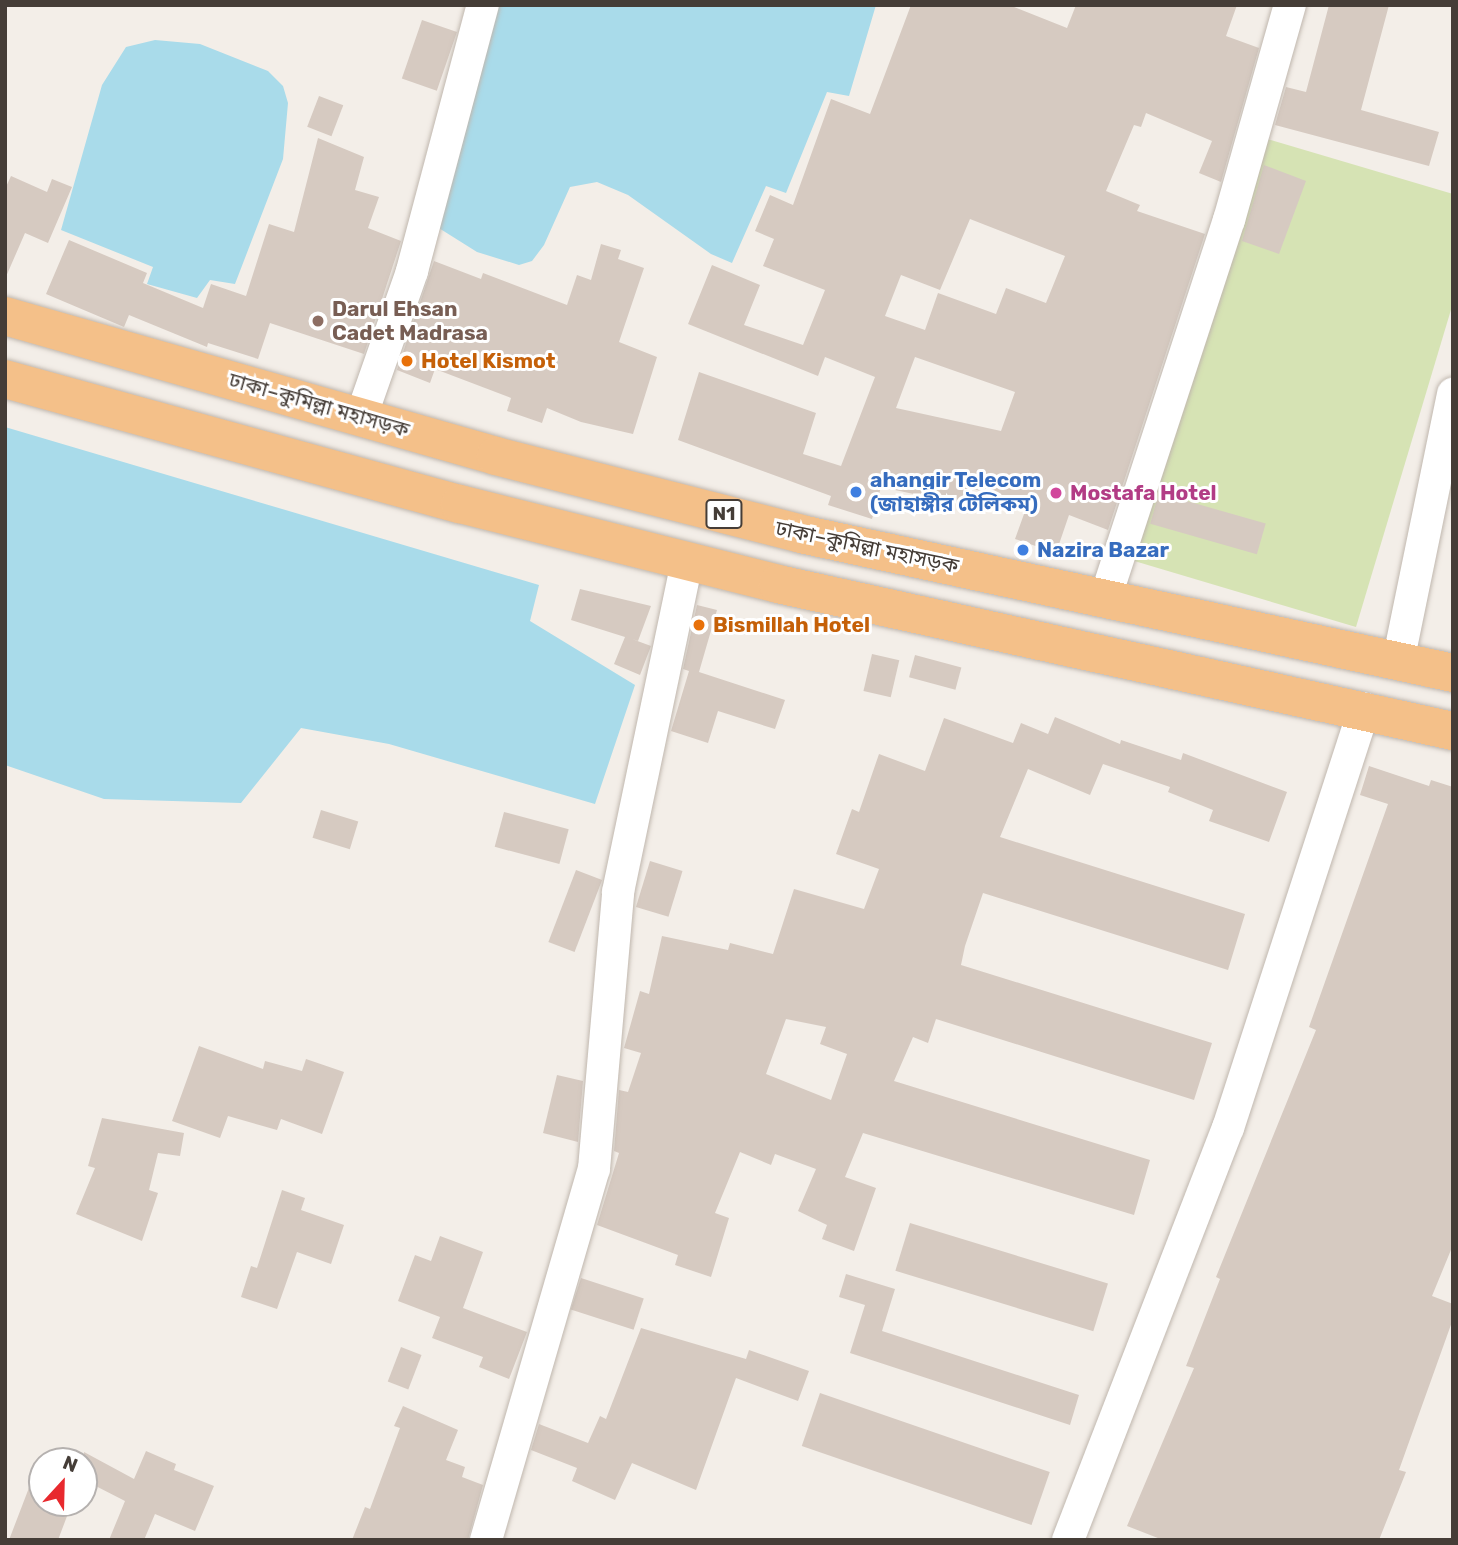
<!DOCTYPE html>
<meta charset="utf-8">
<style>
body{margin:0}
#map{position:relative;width:1458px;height:1545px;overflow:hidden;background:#f3eee8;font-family:Rubik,"Noto Sans Bengali",sans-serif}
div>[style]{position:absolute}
.green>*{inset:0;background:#d6e3b4}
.water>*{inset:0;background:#a9dbea}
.building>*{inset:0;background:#d6cac1;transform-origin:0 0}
.roads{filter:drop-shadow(0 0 2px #c0b7ae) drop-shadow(0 0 2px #c0b7ae)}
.minor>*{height:32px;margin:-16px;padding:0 16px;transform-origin:16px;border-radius:16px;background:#fff}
.trunk>*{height:38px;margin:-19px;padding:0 19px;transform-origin:19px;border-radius:19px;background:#f4c089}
.dots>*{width:19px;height:19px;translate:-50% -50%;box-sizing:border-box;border:4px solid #fff;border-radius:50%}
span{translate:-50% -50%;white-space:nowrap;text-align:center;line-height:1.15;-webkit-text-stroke:6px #fff;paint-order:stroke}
.shield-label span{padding:2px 5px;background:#fff;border:2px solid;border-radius:5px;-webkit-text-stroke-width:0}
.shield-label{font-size:19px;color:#453d37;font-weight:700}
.education-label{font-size:21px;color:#785e54;font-weight:700}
.left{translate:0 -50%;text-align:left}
.food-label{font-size:21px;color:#c56008;font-weight:700}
.street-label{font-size:21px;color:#453d37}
.shop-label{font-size:21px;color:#366cbe;font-weight:700}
.hotel-label{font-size:21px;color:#b23c85;font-weight:700}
.frame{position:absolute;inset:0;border:7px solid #453d37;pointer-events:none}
.north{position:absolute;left:28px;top:1447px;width:70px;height:70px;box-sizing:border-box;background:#fff;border:2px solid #b5b1af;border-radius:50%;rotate:22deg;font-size:19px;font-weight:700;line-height:28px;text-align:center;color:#453d37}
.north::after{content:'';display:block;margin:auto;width:24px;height:32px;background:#e8292e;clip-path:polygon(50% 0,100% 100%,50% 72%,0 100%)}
</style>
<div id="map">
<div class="green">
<div style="clip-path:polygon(1257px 136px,1453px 194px,1453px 303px,1356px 627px,1131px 560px)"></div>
</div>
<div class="water">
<div style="clip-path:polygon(498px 5px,876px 5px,849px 96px,827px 92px,786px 193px,766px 186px,732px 263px,711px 254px,628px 195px,597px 182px,570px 187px,544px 245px,532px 261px,519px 265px,477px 252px,434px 225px)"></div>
<div style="clip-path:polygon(155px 40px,200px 44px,268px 71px,283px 86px,288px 103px,283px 159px,235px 284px,210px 280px,197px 298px,147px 284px,153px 267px,61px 230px,102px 85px,126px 47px)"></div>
<div style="clip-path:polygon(5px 427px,539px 585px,530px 621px,635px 685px,595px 804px,389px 744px,301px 728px,241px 803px,104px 799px,5px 765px)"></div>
</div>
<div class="building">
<div style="clip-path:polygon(evenodd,911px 5px,1009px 5px,1067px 28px,1076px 5px,1237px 5px,1226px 36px,1259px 48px,1221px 182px,1199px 173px,1212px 141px,1146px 113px,1141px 127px,1134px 125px,1106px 191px,1140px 205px,1137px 211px,1205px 234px,1108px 530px,1069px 515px,1056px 553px,1015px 539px,1028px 503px,969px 488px,965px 505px,881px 487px,872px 519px,828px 505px,831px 496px,678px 440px,699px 372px,816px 413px,803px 454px,841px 466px,875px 377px,825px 357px,818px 376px,688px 324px,712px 265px,760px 285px,744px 325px,803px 345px,825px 290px,763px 266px,774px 239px,755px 231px,770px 195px,793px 205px,831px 99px,870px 114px,911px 5px,970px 219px,1065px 256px,1046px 303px,1006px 288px,996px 314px,938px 293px,925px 330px,885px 316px,901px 275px,940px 290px,970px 219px,911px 5px,915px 357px,1015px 392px,1001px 431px,896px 408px,915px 357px)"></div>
<div style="clip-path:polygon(1329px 5px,1389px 5px,1361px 110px,1439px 132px,1429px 166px,1275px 125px,1286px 87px,1306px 92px)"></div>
<div style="left:422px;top:20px;width:37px;height:62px;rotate:19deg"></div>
<div style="left:319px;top:96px;width:26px;height:33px;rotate:21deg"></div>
<div style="clip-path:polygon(318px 138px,364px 157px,355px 190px,379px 197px,368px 228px,401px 241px,364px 354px,270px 323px,258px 359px,208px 343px,207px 347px,129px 315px,124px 327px,46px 294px,69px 240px,147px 273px,143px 283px,203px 308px,211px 284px,246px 296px,269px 224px,294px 232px)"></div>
<div style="clip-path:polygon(1264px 165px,1306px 181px,1279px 254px,1242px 241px)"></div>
<div style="clip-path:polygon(11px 176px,47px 192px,52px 179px,72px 187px,48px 243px,25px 233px,5px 279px,5px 189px)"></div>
<div style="clip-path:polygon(601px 244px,621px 250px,618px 259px,644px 268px,619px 342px,657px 357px,633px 434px,581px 422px,547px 408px,542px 423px,507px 411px,511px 398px,435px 369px,430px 383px,397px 370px,434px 261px,481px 279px,483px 273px,567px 305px,577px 275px,591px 280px)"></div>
<div style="left:1159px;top:493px;width:111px;height:32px;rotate:16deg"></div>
<div style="clip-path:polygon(580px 589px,651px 606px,638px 641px,632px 639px,651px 646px,640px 675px,614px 664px,625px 637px,571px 620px)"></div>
<div style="clip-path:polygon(697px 605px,717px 610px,699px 672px,785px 700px,775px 729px,718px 711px,708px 743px,671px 731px,689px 671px,683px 669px)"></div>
<div style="left:872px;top:654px;width:28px;height:38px;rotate:13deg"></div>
<div style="left:915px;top:655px;width:48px;height:23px;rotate:15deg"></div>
<div style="clip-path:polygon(evenodd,1055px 717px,1120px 744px,1121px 740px,1181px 760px,1183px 753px,1287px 792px,1269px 842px,1209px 821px,1213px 810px,1168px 792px,1170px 787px,1103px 764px,1090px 795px,1028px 769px,1000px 837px,1245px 914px,1228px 970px,983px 893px,965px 946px,961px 965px,1212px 1043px,1194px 1100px,936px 1019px,928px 1043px,913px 1037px,894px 1081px,1150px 1160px,1134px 1215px,863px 1133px,845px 1177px,876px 1188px,854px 1251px,822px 1239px,827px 1225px,798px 1211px,816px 1169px,775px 1154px,771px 1165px,740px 1152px,715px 1213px,729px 1218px,711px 1277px,675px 1265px,678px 1255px,597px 1225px,619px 1153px,614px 1151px,619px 1090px,628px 1092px,641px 1053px,624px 1048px,640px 991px,649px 994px,662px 936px,728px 950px,730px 943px,773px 954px,794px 889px,864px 909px,879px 869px,836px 854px,852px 809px,859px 812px,879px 754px,925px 771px,944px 718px,1013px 743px,1021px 723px,1048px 734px,1055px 717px,786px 1019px,826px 1027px,820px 1044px,847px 1054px,831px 1100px,766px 1074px,786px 1019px)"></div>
<div style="clip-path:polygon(1369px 766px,1429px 786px,1431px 780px,1453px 787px,1453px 1245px,1432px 1296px,1453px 1304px,1453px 1319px,1399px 1470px,1406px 1472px,1379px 1540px,1163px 1540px,1127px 1526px,1194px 1368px,1186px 1366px,1220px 1279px,1216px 1277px,1316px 1030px,1309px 1027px,1388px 804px,1360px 795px)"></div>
<div style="left:321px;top:810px;width:39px;height:29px;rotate:17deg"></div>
<div style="left:504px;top:812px;width:67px;height:36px;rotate:15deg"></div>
<div style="left:650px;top:861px;width:34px;height:48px;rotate:17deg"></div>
<div style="left:576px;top:870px;width:28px;height:77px;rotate:21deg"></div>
<div style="clip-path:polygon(199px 1046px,263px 1069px,265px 1061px,302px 1071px,306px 1059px,344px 1072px,322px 1134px,281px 1119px,277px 1130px,228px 1116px,220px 1138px,172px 1121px)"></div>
<div style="clip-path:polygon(557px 1075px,583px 1081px,578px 1142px,543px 1133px)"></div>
<div style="clip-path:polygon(102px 1118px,184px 1133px,180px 1156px,158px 1153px,149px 1190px,158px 1193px,142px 1241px,76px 1214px,95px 1168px,88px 1166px)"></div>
<div style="clip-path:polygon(282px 1190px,305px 1198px,301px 1210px,344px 1225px,331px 1264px,297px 1252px,277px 1309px,241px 1297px,251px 1266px,257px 1268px)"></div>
<div style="left:910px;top:1223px;width:207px;height:50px;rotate:17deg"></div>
<div style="clip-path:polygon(440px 1236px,483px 1252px,463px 1308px,527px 1332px,509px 1379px,479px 1367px,483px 1357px,432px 1338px,440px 1317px,398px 1301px,415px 1255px,431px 1261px)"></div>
<div style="clip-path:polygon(846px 1274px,895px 1289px,882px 1331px,1079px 1395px,1070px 1425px,850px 1353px,865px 1305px,839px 1297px)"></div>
<div style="left:581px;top:1278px;width:66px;height:33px;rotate:18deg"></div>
<div style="clip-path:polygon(641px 1328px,746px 1359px,749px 1350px,809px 1371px,798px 1401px,736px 1378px,696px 1490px,632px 1463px,615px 1500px,572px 1481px,577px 1468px,531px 1450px,539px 1424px,588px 1443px,600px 1416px,606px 1419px)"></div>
<div style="left:401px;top:1347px;width:22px;height:37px;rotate:21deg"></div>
<div style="left:820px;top:1393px;width:243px;height:56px;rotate:19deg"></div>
<div style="clip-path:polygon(403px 1406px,458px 1430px,446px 1460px,465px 1467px,462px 1477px,483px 1485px,468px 1540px,352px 1540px,365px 1507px,370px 1509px,400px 1428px,394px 1426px)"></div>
<div style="clip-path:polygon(146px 1451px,176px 1464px,174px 1470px,214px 1486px,195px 1531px,155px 1514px,144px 1540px,109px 1540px,125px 1501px,84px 1480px,84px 1452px,134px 1479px)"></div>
<div style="clip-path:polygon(40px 1459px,42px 1503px,72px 1503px,58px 1540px,9px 1540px)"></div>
</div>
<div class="roads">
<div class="minor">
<div style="left:361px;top:417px;width:155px;rotate:-70.7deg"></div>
<div style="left:412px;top:271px;width:275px;rotate:-75.1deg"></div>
<div style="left:1105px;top:599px;width:399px;rotate:-71.9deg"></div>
<div style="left:1229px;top:220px;width:223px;rotate:-74.2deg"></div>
<div style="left:1398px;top:662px;width:274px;rotate:-78.4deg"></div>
<div style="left:486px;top:1540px;width:386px;rotate:-73.8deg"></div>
<div style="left:594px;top:1169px;width:278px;rotate:-85deg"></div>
<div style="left:618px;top:892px;width:337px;rotate:-78.2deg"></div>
<div style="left:1068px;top:1540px;width:442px;rotate:-68.8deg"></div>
<div style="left:1228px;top:1128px;width:441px;rotate:-72deg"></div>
</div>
<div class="trunk">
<div style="left:5px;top:316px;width:511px;rotate:15.91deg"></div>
<div style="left:496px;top:456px;width:315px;rotate:14.3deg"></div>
<div style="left:801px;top:534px;width:667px;rotate:12.03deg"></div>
<div style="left:5px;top:379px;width:472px;rotate:15.4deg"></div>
<div style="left:460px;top:504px;width:328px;rotate:14.1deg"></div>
<div style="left:778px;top:584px;width:691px;rotate:12.29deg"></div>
</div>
</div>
<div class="dots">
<div style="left:318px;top:321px;background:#8d6e63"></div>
<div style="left:407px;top:361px;background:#e8710a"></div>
<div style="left:856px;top:492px;background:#3f7fe0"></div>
<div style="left:1056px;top:493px;background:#d1479c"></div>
<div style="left:1023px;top:550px;background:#3f7fe0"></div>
<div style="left:699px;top:625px;background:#e8710a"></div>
</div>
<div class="shield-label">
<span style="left:724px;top:514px">N1</span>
</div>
<div class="education-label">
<span class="left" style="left:332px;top:321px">Darul Ehsan<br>Cadet Madrasa</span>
</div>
<div class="food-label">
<span class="left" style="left:421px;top:361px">Hotel Kismot</span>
<span class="left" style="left:713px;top:625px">Bismillah Hotel</span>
</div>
<div class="street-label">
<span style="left:319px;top:405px;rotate:16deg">ঢাকা–কুমিল্লা মহাসড়ক</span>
<span style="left:867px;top:547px;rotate:12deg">ঢাকা–কুমিল্লা মহাসড়ক</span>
</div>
<div class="shop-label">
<span class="left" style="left:870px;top:492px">ahangir Telecom<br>(জাহাঙ্গীর টেলিকম)</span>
<span class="left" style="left:1037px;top:550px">Nazira Bazar</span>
</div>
<div class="hotel-label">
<span class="left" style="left:1070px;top:493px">Mostafa Hotel</span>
</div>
<div class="frame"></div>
<div class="north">N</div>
</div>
